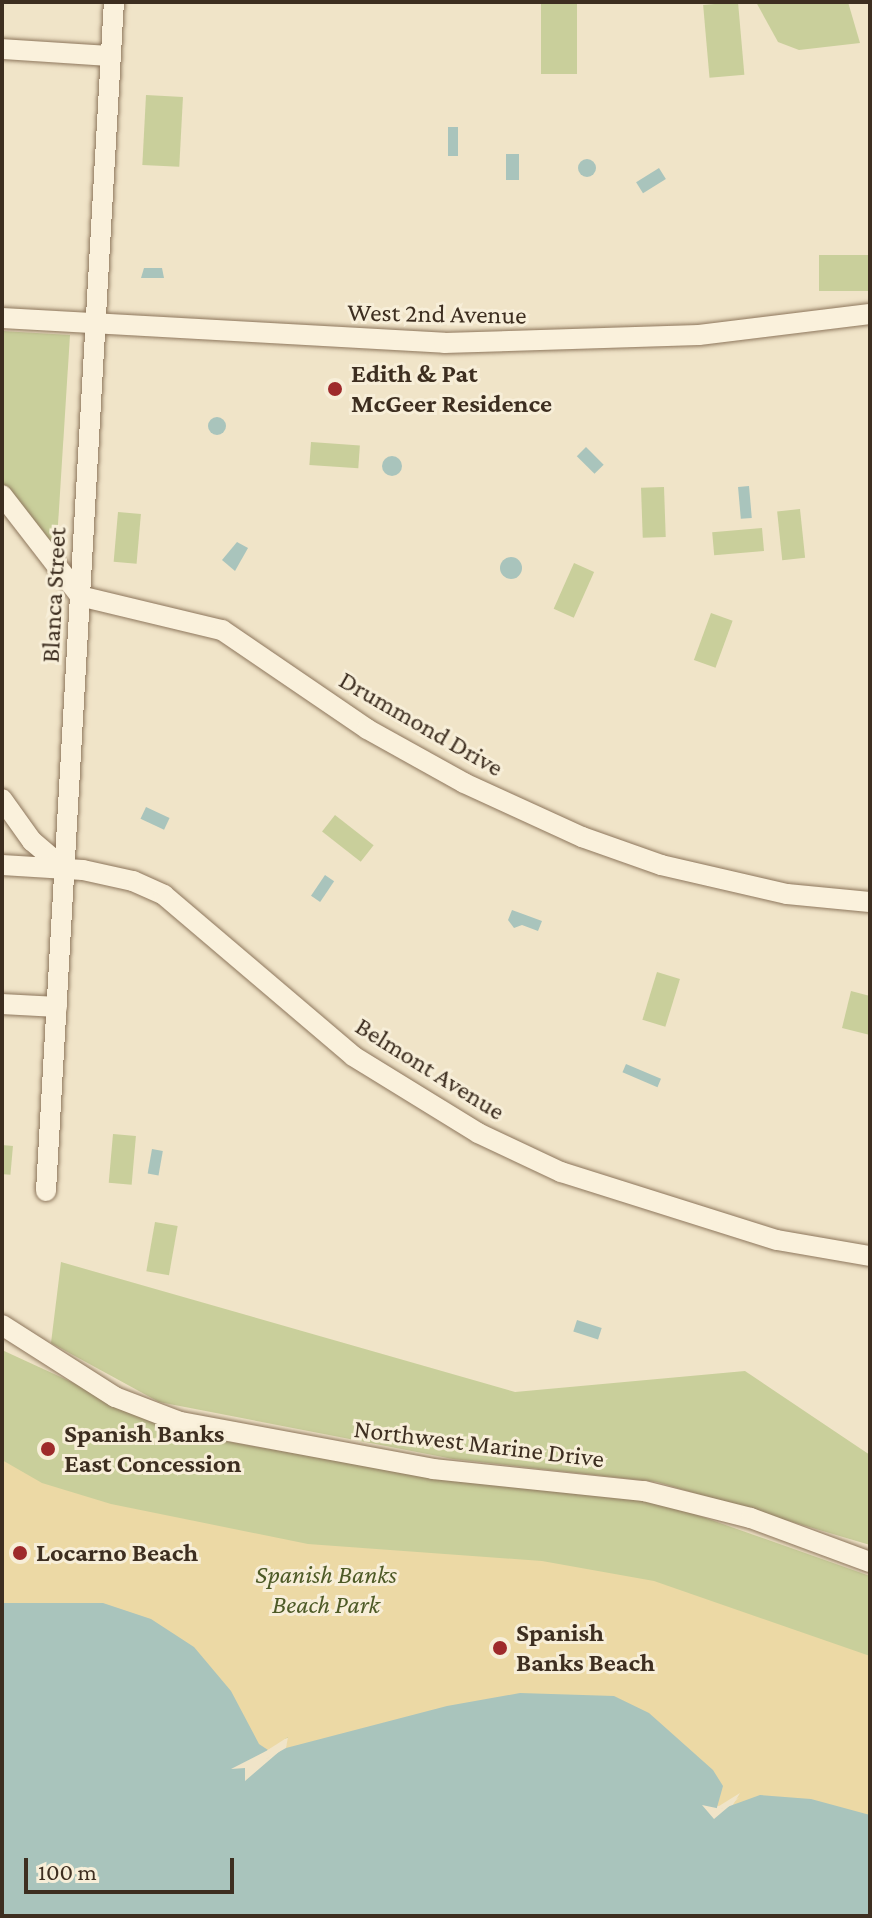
<!DOCTYPE html>
<style>
body{margin:0}
#map{position:relative;width:872px;height:1918px;overflow:hidden;background:#f0e4c8;font-family:"Crimson Pro",serif}
div>[style]{position:absolute}
.green>*{inset:0;background:#c9cf9b;transform-origin:0 0}
.sand>*{inset:0;background:#ecd9a5}
.water>*{inset:0;background:#a9c4bc;transform-origin:0 0}
.round{border-radius:50%}
.pier>*{inset:0;background:#f0e4c8}
.roads{filter:drop-shadow(0 0 2px #8d765c) drop-shadow(0 0 2px #8d765c)}
.minor>*{height:20px;margin:-10px;padding:0 10px;transform-origin:10px;border-radius:10px;background:#faf1dc}
.dots>*{width:22px;height:22px;translate:-50% -50%;box-sizing:border-box;border:4px solid #f7eed8;border-radius:50%}
span{translate:-50% -50%;white-space:nowrap;text-align:center;line-height:1.15;-webkit-text-stroke:6px #f7eed8;paint-order:stroke}
.street-label{font-size:26px;color:#3d2e20}
.poi-label{font-size:26px;color:#3d2e20;font-weight:700}
.left{translate:0 -50%;text-align:left}
.park-label{font-size:26px;color:#4d5a26;font-style:italic}
.frame{position:absolute;inset:0;border:4px solid #3d2e20;pointer-events:none}
.scale{position:absolute;left:24px;top:1858px;width:210px;height:36px;box-sizing:border-box;border:4px solid #3d2e20;border-top:0;padding-left:10px;font-size:24px;line-height:28px;white-space:nowrap;color:#3d2e20;-webkit-text-stroke:6px #f7eed8;paint-order:stroke}
</style>
<div id="map">
<div class="green">
<div style="left:541px;top:2px;width:36px;height:72px"></div>
<div style="left:738px;top:2px;width:73px;height:35px;rotate:85deg"></div>
<div style="clip-path:polygon(756px 2px,848px 2px,860px 43px,799px 50px,778px 42px)"></div>
<div style="left:146px;top:95px;width:37px;height:70px;rotate:3deg"></div>
<div style="left:870px;top:255px;width:36px;height:51px;rotate:90deg"></div>
<div style="clip-path:polygon(2px 331px,70px 335px,56px 556px,2px 482px)"></div>
<div style="left:311px;top:442px;width:49px;height:23px;rotate:4deg"></div>
<div style="left:664px;top:487px;width:50px;height:23px;rotate:88deg"></div>
<div style="left:800px;top:509px;width:49px;height:23px;rotate:84deg"></div>
<div style="left:118px;top:512px;width:23px;height:50px;rotate:5deg"></div>
<div style="left:762px;top:528px;width:23px;height:50px;rotate:85deg"></div>
<div style="left:574px;top:563px;width:22px;height:50px;rotate:24deg"></div>
<div style="left:711px;top:613px;width:23px;height:50px;rotate:20deg"></div>
<div style="left:335px;top:815px;width:49px;height:21px;rotate:38deg"></div>
<div style="left:657px;top:972px;width:24px;height:50px;rotate:17deg"></div>
<div style="clip-path:polygon(851px 991px,870px 996px,870px 1035px,842px 1028px)"></div>
<div style="left:113px;top:1134px;width:23px;height:49px;rotate:5deg"></div>
<div style="left:2px;top:1145px;width:11px;height:29px;rotate:5deg"></div>
<div style="left:155px;top:1222px;width:23px;height:50px;rotate:10deg"></div>
<div style="clip-path:polygon(61px 1262px,515px 1392px,745px 1371px,870px 1455px,870px 1545px,657px 1482px,453px 1459px,159px 1402px,51px 1343px)"></div>
<div style="clip-path:polygon(2px 1350px,165px 1425px,207px 1438px,425px 1476px,652px 1499px,870px 1576px,870px 1798px,451px 1686px,284px 1739px,164px 1605px,38px 1583px,2px 1586px)"></div>
</div>
<div class="sand">
<div style="clip-path:polygon(2px 1460px,42px 1483px,111px 1504px,308px 1544px,542px 1561px,654px 1581px,870px 1656px,870px 1824px,731px 1808px,740px 1793px,719px 1806px,286px 1748px,288px 1737px,246px 1764px,2px 1626px)"></div>
</div>
<div class="water">
<div style="left:448px;top:127px;width:10px;height:29px"></div>
<div style="left:506px;top:154px;width:13px;height:26px"></div>
<div class="round" style="left:578px;top:159px;width:18px;height:18px"></div>
<div style="left:659px;top:168px;width:13px;height:27px;rotate:58deg"></div>
<div style="clip-path:polygon(144px 268px,162px 268px,164px 278px,141px 278px)"></div>
<div class="round" style="left:208px;top:417px;width:18px;height:18px"></div>
<div style="left:586px;top:447px;width:25px;height:13px;rotate:45deg"></div>
<div class="round" style="left:382px;top:456px;width:20px;height:20px"></div>
<div style="left:749px;top:486px;width:32px;height:11px;rotate:85deg"></div>
<div style="clip-path:polygon(237px 542px,248px 548px,235px 571px,222px 560px)"></div>
<div class="round" style="left:500px;top:557px;width:22px;height:22px"></div>
<div style="left:146px;top:807px;width:26px;height:13px;rotate:25deg"></div>
<div style="left:325px;top:875px;width:11px;height:25px;rotate:34deg"></div>
<div style="clip-path:polygon(512px 910px,542px 921px,538px 931px,522px 925px,514px 928px,508px 920px)"></div>
<div style="left:626px;top:1064px;width:38px;height:9px;rotate:23deg"></div>
<div style="left:152px;top:1149px;width:11px;height:25px;rotate:10deg"></div>
<div style="left:577px;top:1320px;width:26px;height:12px;rotate:18deg"></div>
<div style="clip-path:polygon(2px 1603px,103px 1603px,151px 1619px,194px 1647px,231px 1691px,259px 1744px,268px 1750px,260px 1756px,261px 1762px,286px 1748px,447px 1706px,520px 1693px,614px 1696px,649px 1713px,713px 1770px,723px 1786px,716px 1811px,760px 1795px,811px 1799px,870px 1815px,870px 1916px,2px 1916px)"></div>
</div>
<div class="pier">
<div style="clip-path:polygon(288px 1744px,245px 1781px,245px 1768px,231px 1769px,272px 1748px,266px 1759px)"></div>
<div style="clip-path:polygon(740px 1797px,714px 1819px,702px 1805px,721px 1809px)"></div>
</div>
<div class="roads">
<div class="minor">
<div style="left:2px;top:49px;width:109px;rotate:3.7deg"></div>
<div style="left:2px;top:318px;width:443px;rotate:3.2deg"></div>
<div style="left:444px;top:343px;width:255px;rotate:-1.8deg"></div>
<div style="left:699px;top:335px;width:172px;rotate:-7deg"></div>
<div style="left:2px;top:495px;width:128px;rotate:52.3deg"></div>
<div style="left:80px;top:596px;width:146px;rotate:13.5deg"></div>
<div style="left:222px;top:630px;width:176px;rotate:34.3deg"></div>
<div style="left:367px;top:729px;width:111px;rotate:29.1deg"></div>
<div style="left:464px;top:783px;width:130px;rotate:24.6deg"></div>
<div style="left:582px;top:837px;width:84px;rotate:19.5deg"></div>
<div style="left:661px;top:865px;width:129px;rotate:13deg"></div>
<div style="left:787px;top:894px;width:83px;rotate:5.5deg"></div>
<div style="left:2px;top:799px;width:52px;rotate:54.5deg"></div>
<div style="left:32px;top:841px;width:43px;rotate:40.3deg"></div>
<div style="left:2px;top:865px;width:81px;rotate:3.5deg"></div>
<div style="left:83px;top:870px;width:51px;rotate:12.4deg"></div>
<div style="left:133px;top:881px;width:34px;rotate:24deg"></div>
<div style="left:164px;top:895px;width:248px;rotate:40.4deg"></div>
<div style="left:353px;top:1056px;width:147px;rotate:31.6deg"></div>
<div style="left:478px;top:1133px;width:92px;rotate:25.2deg"></div>
<div style="left:561px;top:1172px;width:226px;rotate:17.5deg"></div>
<div style="left:777px;top:1240px;width:94px;rotate:9.8deg"></div>
<div style="left:2px;top:1004px;width:55px;rotate:3.1deg"></div>
<div style="left:46px;top:1191px;width:1191px;rotate:-86.73deg"></div>
<div style="left:2px;top:1325px;width:134px;rotate:32.5deg"></div>
<div style="left:115px;top:1397px;width:70px;rotate:21deg"></div>
<div style="left:180px;top:1422px;width:257px;rotate:10.5deg"></div>
<div style="left:433px;top:1469px;width:212px;rotate:6deg"></div>
<div style="left:644px;top:1491px;width:110px;rotate:14.2deg"></div>
<div style="left:751px;top:1518px;width:127px;rotate:20.3deg"></div>
</div>
</div>
<div class="dots">
<div style="left:335px;top:389px;background:#9e2a2b"></div>
<div style="left:48px;top:1449px;background:#9e2a2b"></div>
<div style="left:20px;top:1553px;background:#9e2a2b"></div>
<div style="left:500px;top:1648px;background:#9e2a2b"></div>
</div>
<div class="street-label">
<span style="left:437px;top:314px;rotate:1deg">West 2nd Avenue</span>
<span style="left:54px;top:595px;rotate:-87deg">Blanca Street</span>
<span style="left:421px;top:724px;rotate:30deg">Drummond Drive</span>
<span style="left:430px;top:1069px;rotate:32deg">Belmont Avenue</span>
<span style="left:479px;top:1444px;rotate:7deg">Northwest Marine Drive</span>
</div>
<div class="poi-label">
<span class="left" style="left:351px;top:389px">Edith &amp; Pat<br>McGeer Residence</span>
<span class="left" style="left:64px;top:1449px">Spanish Banks<br>East Concession</span>
<span class="left" style="left:36px;top:1553px">Locarno Beach</span>
<span class="left" style="left:516px;top:1648px">Spanish<br>Banks Beach</span>
</div>
<div class="park-label">
<span style="left:326px;top:1590px">Spanish Banks<br>Beach Park</span>
</div>
<div class="frame"></div>
<div class="scale">100 m</div>
</div>
